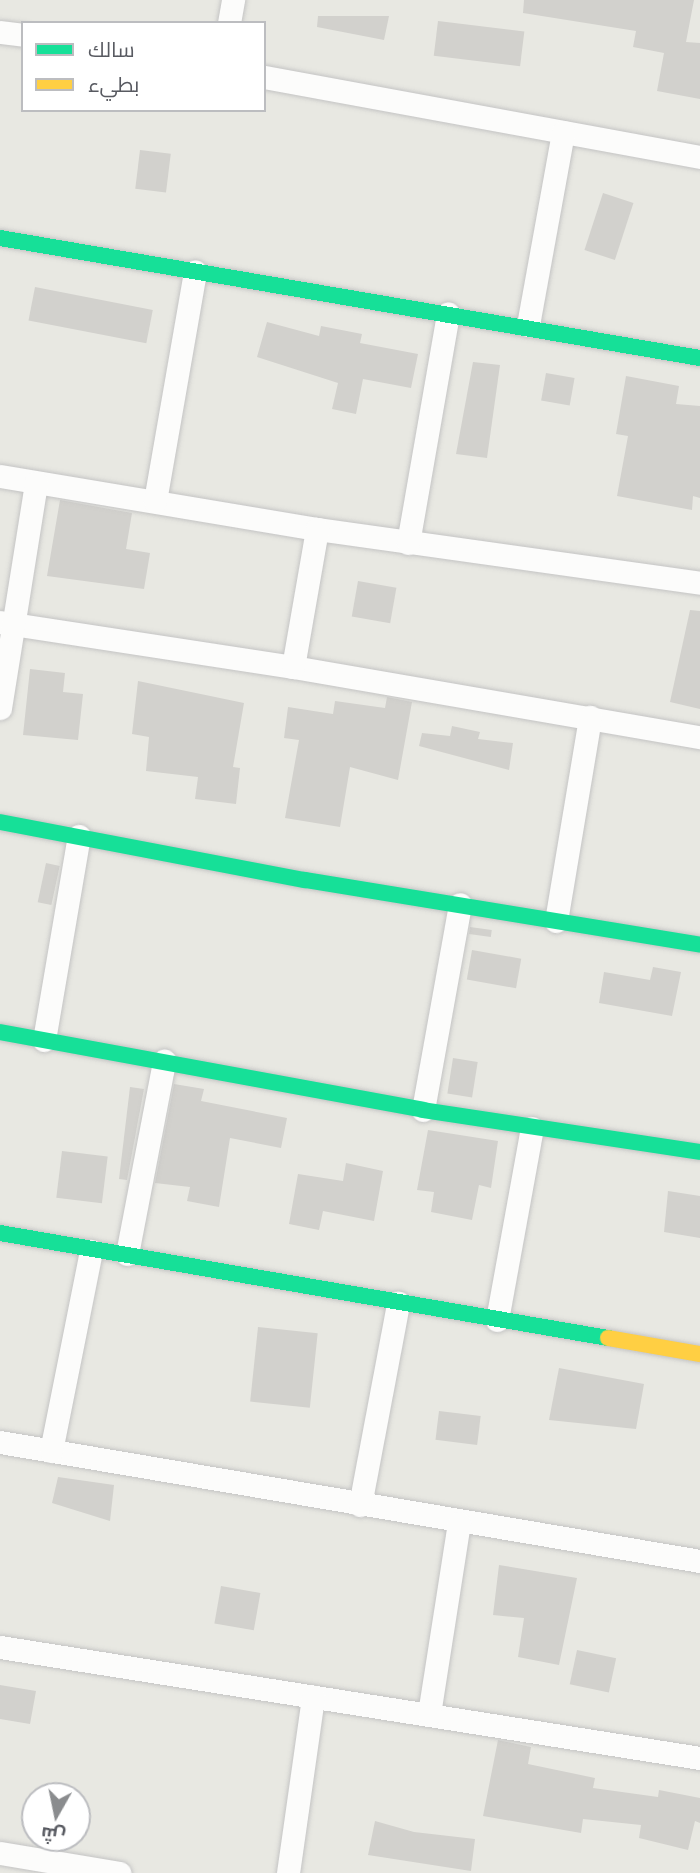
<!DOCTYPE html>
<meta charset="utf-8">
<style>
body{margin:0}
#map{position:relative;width:700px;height:1873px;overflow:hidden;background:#e8e8e2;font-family:"Asap Condensed",Cairo,sans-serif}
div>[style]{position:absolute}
.building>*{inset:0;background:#d2d1cd;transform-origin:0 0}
.roads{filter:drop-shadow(0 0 2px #c4c4c4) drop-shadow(0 0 2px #c4c4c4)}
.street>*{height:23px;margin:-11.5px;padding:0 11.5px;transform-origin:11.5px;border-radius:11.5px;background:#fcfcfb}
.fast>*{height:16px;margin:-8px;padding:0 8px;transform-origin:8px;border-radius:8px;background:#16e098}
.slow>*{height:16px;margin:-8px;padding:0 8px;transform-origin:8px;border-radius:8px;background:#ffcf43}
span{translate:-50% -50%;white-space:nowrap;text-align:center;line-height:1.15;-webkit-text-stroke:7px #fff;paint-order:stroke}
.legend{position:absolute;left:21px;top:21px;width:245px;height:91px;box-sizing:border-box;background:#fff;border:2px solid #bcbdc0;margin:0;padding:9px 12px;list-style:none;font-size:21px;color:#585a61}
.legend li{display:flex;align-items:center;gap:14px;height:35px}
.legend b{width:35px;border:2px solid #bcbdc0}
.north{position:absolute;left:21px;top:1782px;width:70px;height:70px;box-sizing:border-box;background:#fff;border:2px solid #bcbdc0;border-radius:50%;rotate:189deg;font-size:19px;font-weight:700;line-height:28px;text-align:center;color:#585a61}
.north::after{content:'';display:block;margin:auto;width:24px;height:32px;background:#8a8c8e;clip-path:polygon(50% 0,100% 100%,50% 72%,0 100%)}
</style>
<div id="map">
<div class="building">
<div style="clip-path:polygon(524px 0,694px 0,686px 42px,700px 43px,700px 99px,657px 91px,664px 53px,633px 47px,636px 31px,523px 13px)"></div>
<div style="clip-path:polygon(318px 16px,389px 16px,384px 40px,317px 27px)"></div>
<div style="left:438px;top:21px;width:87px;height:35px;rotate:7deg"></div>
<div style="left:140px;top:150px;width:31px;height:39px;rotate:7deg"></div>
<div style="left:603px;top:193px;width:32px;height:60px;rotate:18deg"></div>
<div style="left:35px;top:287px;width:120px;height:34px;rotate:11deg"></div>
<div style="clip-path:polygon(267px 322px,319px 336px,321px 326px,362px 334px,360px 343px,418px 354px,411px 388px,363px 379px,356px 414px,332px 409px,338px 383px,257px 357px)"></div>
<div style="clip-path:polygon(473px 362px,500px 365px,487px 458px,456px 454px)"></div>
<div style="left:546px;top:373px;width:29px;height:28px;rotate:10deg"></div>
<div style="clip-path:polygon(626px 376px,679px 386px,676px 404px,700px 406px,700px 498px,693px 496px,692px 510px,617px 496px,628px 436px,616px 434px)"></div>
<div style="clip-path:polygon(60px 500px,132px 513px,126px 549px,150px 553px,144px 589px,47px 576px)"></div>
<div style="left:358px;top:581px;width:39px;height:36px;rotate:10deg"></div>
<div style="clip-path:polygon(690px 610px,700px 611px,700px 709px,670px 702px)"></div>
<div style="clip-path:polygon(30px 669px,65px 673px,63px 692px,83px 694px,78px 740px,23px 735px)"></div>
<div style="clip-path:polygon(138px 681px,244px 703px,233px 767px,240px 768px,236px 804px,195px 799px,198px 777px,146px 771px,149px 737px,132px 734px)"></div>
<div style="clip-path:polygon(387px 697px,412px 702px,398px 780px,350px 767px,340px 827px,285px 818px,299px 740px,284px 738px,288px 707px,333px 714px,335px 701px,385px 708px)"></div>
<div style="clip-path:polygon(452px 726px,480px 732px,478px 739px,513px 743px,509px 770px,419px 746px,422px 733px,450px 736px)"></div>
<div style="left:46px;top:863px;width:14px;height:40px;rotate:12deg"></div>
<div style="left:470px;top:927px;width:22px;height:7px;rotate:8deg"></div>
<div style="left:472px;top:950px;width:50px;height:30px;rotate:10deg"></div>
<div style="clip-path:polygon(653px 967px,681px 972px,672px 1016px,599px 1003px,604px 972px,650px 980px)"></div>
<div style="left:453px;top:1058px;width:25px;height:36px;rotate:9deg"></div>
<div style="clip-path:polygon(174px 1084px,204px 1089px,201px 1101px,287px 1118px,281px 1148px,230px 1138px,219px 1207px,187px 1201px,190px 1187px,155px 1183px)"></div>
<div style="clip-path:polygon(130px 1087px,144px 1089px,127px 1180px,119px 1179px)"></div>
<div style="clip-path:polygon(428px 1130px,498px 1141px,491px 1188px,479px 1185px,472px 1220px,431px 1212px,434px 1192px,417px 1190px)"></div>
<div style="left:62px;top:1151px;width:46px;height:47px;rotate:7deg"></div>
<div style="clip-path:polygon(346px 1163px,383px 1171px,374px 1221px,323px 1211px,319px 1230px,289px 1224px,298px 1174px,343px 1181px)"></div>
<div style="clip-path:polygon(668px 1191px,700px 1196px,700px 1238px,664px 1232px)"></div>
<div style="left:258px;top:1327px;width:60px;height:75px;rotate:6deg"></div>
<div style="clip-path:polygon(559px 1368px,644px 1384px,636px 1429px,549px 1420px)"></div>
<div style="left:439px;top:1411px;width:42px;height:29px;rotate:7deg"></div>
<div style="clip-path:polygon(58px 1477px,114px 1485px,110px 1521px,52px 1503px)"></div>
<div style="clip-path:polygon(499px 1565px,577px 1578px,559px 1665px,518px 1657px,524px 1618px,493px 1615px)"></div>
<div style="left:221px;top:1586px;width:40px;height:38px;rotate:10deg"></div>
<div style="left:577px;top:1650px;width:40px;height:35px;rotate:12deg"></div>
<div style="clip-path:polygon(0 1685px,36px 1691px,30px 1724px,0 1719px)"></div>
<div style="clip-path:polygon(498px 1740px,531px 1747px,528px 1764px,595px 1778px,593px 1788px,658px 1797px,659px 1790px,700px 1798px,700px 1823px,695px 1821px,688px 1850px,639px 1838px,641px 1825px,583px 1819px,581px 1833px,483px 1816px)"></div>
<div style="clip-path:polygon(375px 1821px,414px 1832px,475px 1839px,471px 1871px,368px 1855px)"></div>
</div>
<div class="roads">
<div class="street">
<div style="left:229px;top:23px;width:23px;rotate:-80deg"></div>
<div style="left:0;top:32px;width:23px;rotate:7deg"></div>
<div style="left:264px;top:77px;width:443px;rotate:10.4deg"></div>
<div style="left:528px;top:325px;width:196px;rotate:-79.7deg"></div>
<div style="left:0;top:476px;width:321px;rotate:9.5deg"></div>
<div style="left:317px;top:529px;width:387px;rotate:8deg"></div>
<div style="left:155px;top:501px;width:233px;rotate:-80.1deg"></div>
<div style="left:408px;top:543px;width:233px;rotate:-80.1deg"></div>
<div style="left:0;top:622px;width:296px;rotate:8.7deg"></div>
<div style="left:293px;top:667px;width:413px;rotate:9.8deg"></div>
<div style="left:293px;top:667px;width:140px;rotate:-80.1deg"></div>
<div style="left:0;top:708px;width:228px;rotate:-80.9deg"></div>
<div style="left:556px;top:921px;width:207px;rotate:-80.5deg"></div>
<div style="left:44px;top:1040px;width:207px;rotate:-80.3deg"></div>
<div style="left:423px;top:1110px;width:209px;rotate:-79.8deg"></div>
<div style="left:127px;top:1254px;width:197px;rotate:-79.1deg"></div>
<div style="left:497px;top:1320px;width:195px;rotate:-79.7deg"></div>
<div style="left:0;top:1442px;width:710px;rotate:9.65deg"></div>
<div style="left:51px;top:1451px;width:204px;rotate:-78.7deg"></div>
<div style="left:360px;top:1505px;width:206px;rotate:-79.3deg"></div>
<div style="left:0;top:1647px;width:709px;rotate:9.01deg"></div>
<div style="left:429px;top:1714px;width:193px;rotate:-81.1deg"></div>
<div style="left:0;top:1853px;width:121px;rotate:9.5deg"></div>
<div style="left:288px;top:1873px;width:178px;rotate:-81.9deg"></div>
</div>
<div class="fast">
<div style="left:0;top:238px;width:710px;rotate:9.73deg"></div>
<div style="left:0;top:822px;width:310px;rotate:10.8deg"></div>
<div style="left:305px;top:880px;width:400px;rotate:9.3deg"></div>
<div style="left:0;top:1032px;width:430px;rotate:10.4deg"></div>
<div style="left:423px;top:1110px;width:280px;rotate:8.6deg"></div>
<div style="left:0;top:1233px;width:617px;rotate:9.8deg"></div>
</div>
<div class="slow">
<div style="left:608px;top:1338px;width:93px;rotate:9.9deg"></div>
</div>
</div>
<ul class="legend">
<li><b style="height:9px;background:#16e098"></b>سالك</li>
<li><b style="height:9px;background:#ffcf43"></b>بطيء</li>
</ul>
<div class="north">ش</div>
</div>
